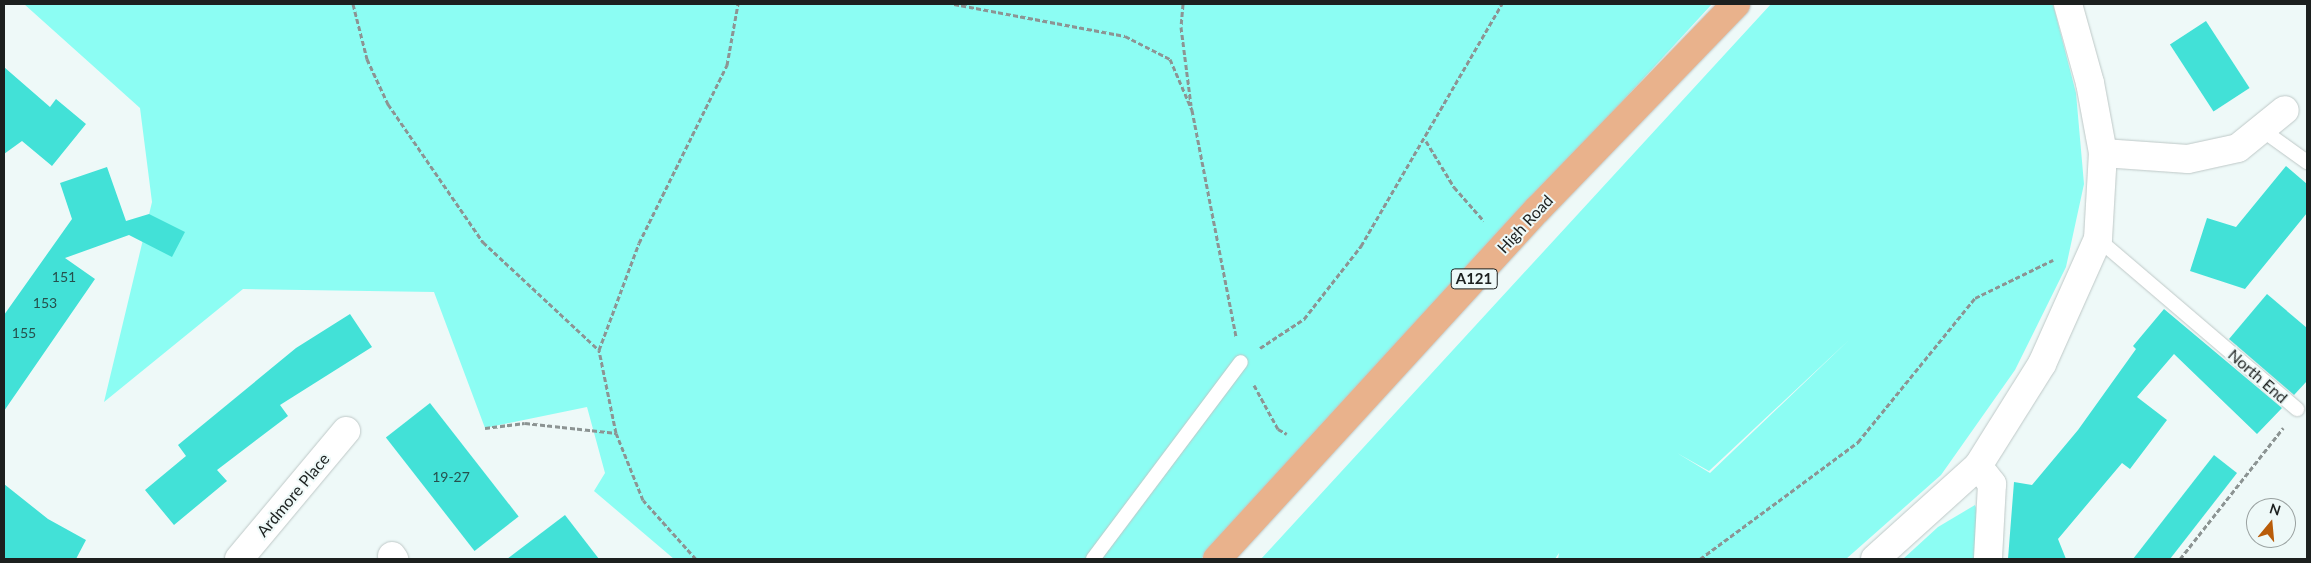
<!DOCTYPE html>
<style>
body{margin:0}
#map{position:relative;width:2311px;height:563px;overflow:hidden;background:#eef9f8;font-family:Lato,sans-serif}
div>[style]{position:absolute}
.green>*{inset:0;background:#8cfdf3}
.building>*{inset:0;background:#42e1d7;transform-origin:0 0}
.path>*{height:3px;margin-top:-1.5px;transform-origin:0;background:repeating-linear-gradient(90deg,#8c9493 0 5px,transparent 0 7.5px)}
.roads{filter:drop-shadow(0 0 1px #bec8c7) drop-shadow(0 0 1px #bec8c7)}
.lane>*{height:14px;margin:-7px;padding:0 7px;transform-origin:7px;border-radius:7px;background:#fff}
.street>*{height:28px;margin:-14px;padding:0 14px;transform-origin:14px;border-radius:14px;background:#fff}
.primary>*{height:28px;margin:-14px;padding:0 14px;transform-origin:14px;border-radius:14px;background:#e9b28c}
span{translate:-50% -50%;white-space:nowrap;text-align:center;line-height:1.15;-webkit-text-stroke:4px #eef9f8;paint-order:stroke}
.number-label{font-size:14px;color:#26504d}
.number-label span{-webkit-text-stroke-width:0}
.shield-label span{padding:1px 4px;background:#eef9f8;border:1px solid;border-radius:4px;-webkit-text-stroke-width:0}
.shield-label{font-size:15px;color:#1c201f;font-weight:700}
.street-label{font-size:16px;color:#1c201f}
.frame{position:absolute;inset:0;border:5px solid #1c201f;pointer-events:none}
.north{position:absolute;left:2246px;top:498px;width:50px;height:50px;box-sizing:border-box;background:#eef9f8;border:1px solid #9aa2a1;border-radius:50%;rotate:17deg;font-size:14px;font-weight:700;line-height:20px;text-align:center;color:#1c201f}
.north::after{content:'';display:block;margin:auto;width:18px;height:22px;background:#b95c09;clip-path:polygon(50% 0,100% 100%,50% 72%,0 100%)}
</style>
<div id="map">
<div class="green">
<div style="clip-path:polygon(24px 4px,1712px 4px,1201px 559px,674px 559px,594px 491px,605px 473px,587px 407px,485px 428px,434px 292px,243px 289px,104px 402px,152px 202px,140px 108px)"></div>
<div style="clip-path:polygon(evenodd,1771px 4px,2053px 4px,2076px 93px,2084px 184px,2066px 267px,2015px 370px,1941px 475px,1846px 559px,1558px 559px,1559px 553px,1555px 559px,1261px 559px,1771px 4px,1850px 339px,1710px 473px,1677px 453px,1709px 471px,1850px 339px)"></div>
<div style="clip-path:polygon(1975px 505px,1985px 532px,1979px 559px,1903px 559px,1938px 527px)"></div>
</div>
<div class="building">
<div style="left:2206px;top:21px;width:80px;height:43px;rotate:57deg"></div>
<div style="clip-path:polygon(4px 67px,50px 107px,56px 99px,86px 124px,52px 166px,22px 141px,4px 154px)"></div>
<div style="clip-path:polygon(2286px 166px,2307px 184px,2307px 213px,2245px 289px,2190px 271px,2207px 218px,2236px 227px)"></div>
<div style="clip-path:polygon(107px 167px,126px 221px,149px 214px,185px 232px,172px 257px,129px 235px,65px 258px,95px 279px,4px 411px,4px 315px,72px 219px,60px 183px)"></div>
<div style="clip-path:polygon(2267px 294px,2307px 328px,2307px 381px,2294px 395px,2229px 339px)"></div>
<div style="clip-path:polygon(2164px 309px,2282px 408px,2257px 434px,2174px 354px,2137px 397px,2167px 420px,2130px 469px,2122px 463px,2058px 539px,2066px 559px,2008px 559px,2014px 482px,2032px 485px,2078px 430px,2136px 349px,2133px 346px)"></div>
<div style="clip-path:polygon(350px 314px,372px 347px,280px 405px,288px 416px,217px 470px,227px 481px,174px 525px,145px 490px,186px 456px,178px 445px,296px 348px)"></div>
<div style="left:430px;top:403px;width:144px;height:56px;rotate:52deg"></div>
<div style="clip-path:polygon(2214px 455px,2237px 473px,2170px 559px,2133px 559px)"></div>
<div style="clip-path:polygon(4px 484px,48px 519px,86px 540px,76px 559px,4px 559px)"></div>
<div style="clip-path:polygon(565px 515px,599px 559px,507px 559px)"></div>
</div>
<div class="path">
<div style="left:353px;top:4px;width:57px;rotate:75.7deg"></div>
<div style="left:367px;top:59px;width:50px;rotate:65deg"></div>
<div style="left:388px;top:104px;width:168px;rotate:55.5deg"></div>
<div style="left:483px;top:242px;width:158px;rotate:43deg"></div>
<div style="left:954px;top:4px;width:174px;rotate:10.6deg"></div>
<div style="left:1125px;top:36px;width:51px;rotate:27.1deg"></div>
<div style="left:1170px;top:59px;width:56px;rotate:66.7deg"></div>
<div style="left:1192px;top:110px;width:231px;rotate:79deg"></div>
<div style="left:1183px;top:4px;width:23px;rotate:95deg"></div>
<div style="left:1181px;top:27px;width:79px;rotate:82.7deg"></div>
<div style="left:1426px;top:141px;width:54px;rotate:58.7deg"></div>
<div style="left:1454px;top:187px;width:45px;rotate:48.6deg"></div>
<div style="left:1260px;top:348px;width:53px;rotate:-33.4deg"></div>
<div style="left:1304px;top:319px;width:93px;rotate:-52deg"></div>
<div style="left:1361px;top:246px;width:280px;rotate:-59.8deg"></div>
<div style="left:1254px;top:385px;width:50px;rotate:61.4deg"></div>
<div style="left:1278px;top:429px;width:10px;rotate:29deg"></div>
<div style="left:485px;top:428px;width:40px;rotate:-7.1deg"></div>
<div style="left:525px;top:423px;width:92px;rotate:6.3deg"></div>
<div style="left:696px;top:559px;width:79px;rotate:-131.9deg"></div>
<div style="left:643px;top:500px;width:72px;rotate:-111.9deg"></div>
<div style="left:616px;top:433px;width:85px;rotate:-101.6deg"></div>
<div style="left:599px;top:350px;width:114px;rotate:-69.5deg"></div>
<div style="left:639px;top:243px;width:199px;rotate:-63.7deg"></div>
<div style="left:727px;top:65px;width:62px;rotate:-79.8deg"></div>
<div style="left:1700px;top:559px;width:197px;rotate:-36.5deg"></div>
<div style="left:1858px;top:442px;width:186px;rotate:-50.9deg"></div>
<div style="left:1975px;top:298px;width:87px;rotate:-26deg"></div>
<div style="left:2180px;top:559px;width:167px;rotate:-51.8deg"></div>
</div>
<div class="roads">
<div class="lane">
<div style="left:2261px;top:129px;width:57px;rotate:35.7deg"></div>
<div style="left:2098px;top:239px;width:262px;rotate:40.5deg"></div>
<div style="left:1093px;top:559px;width:246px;rotate:-53.1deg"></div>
</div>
<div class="street">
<div style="left:2103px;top:153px;width:85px;rotate:4deg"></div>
<div style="left:2188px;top:159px;width:51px;rotate:-12.4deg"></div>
<div style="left:2238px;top:148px;width:60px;rotate:-39deg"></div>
<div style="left:1978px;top:466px;width:23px;rotate:52deg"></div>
<div style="left:1992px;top:484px;width:75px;rotate:93.1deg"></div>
<div style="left:392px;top:556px;width:4px;rotate:56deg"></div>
<div style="left:239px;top:559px;width:167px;rotate:-50.1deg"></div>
<div style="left:1875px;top:559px;width:139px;rotate:-42.1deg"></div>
<div style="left:1978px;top:466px;width:120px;rotate:-57.9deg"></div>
<div style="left:2042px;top:364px;width:137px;rotate:-65.9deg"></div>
<div style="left:2098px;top:239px;width:86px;rotate:-86.7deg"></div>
<div style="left:2103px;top:153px;width:71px;rotate:-100.5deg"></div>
<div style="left:2090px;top:83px;width:82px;rotate:-105.6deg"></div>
</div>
<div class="primary">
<div style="left:1217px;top:559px;width:475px;rotate:-47.5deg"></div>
<div style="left:1538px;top:209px;width:285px;rotate:-46deg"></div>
</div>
</div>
<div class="number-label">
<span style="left:64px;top:277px">151</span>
<span style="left:45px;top:303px">153</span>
<span style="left:24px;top:333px">155</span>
<span style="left:451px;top:477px">19-27</span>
</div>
<div class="shield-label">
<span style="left:1474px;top:279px">A121</span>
</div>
<div class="street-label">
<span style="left:1525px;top:224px;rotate:-47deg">High Road</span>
<span style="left:2258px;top:376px;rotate:41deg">North End</span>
<span style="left:293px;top:495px;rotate:-50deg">Ardmore Place</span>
</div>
<div class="frame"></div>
<div class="north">N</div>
</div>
